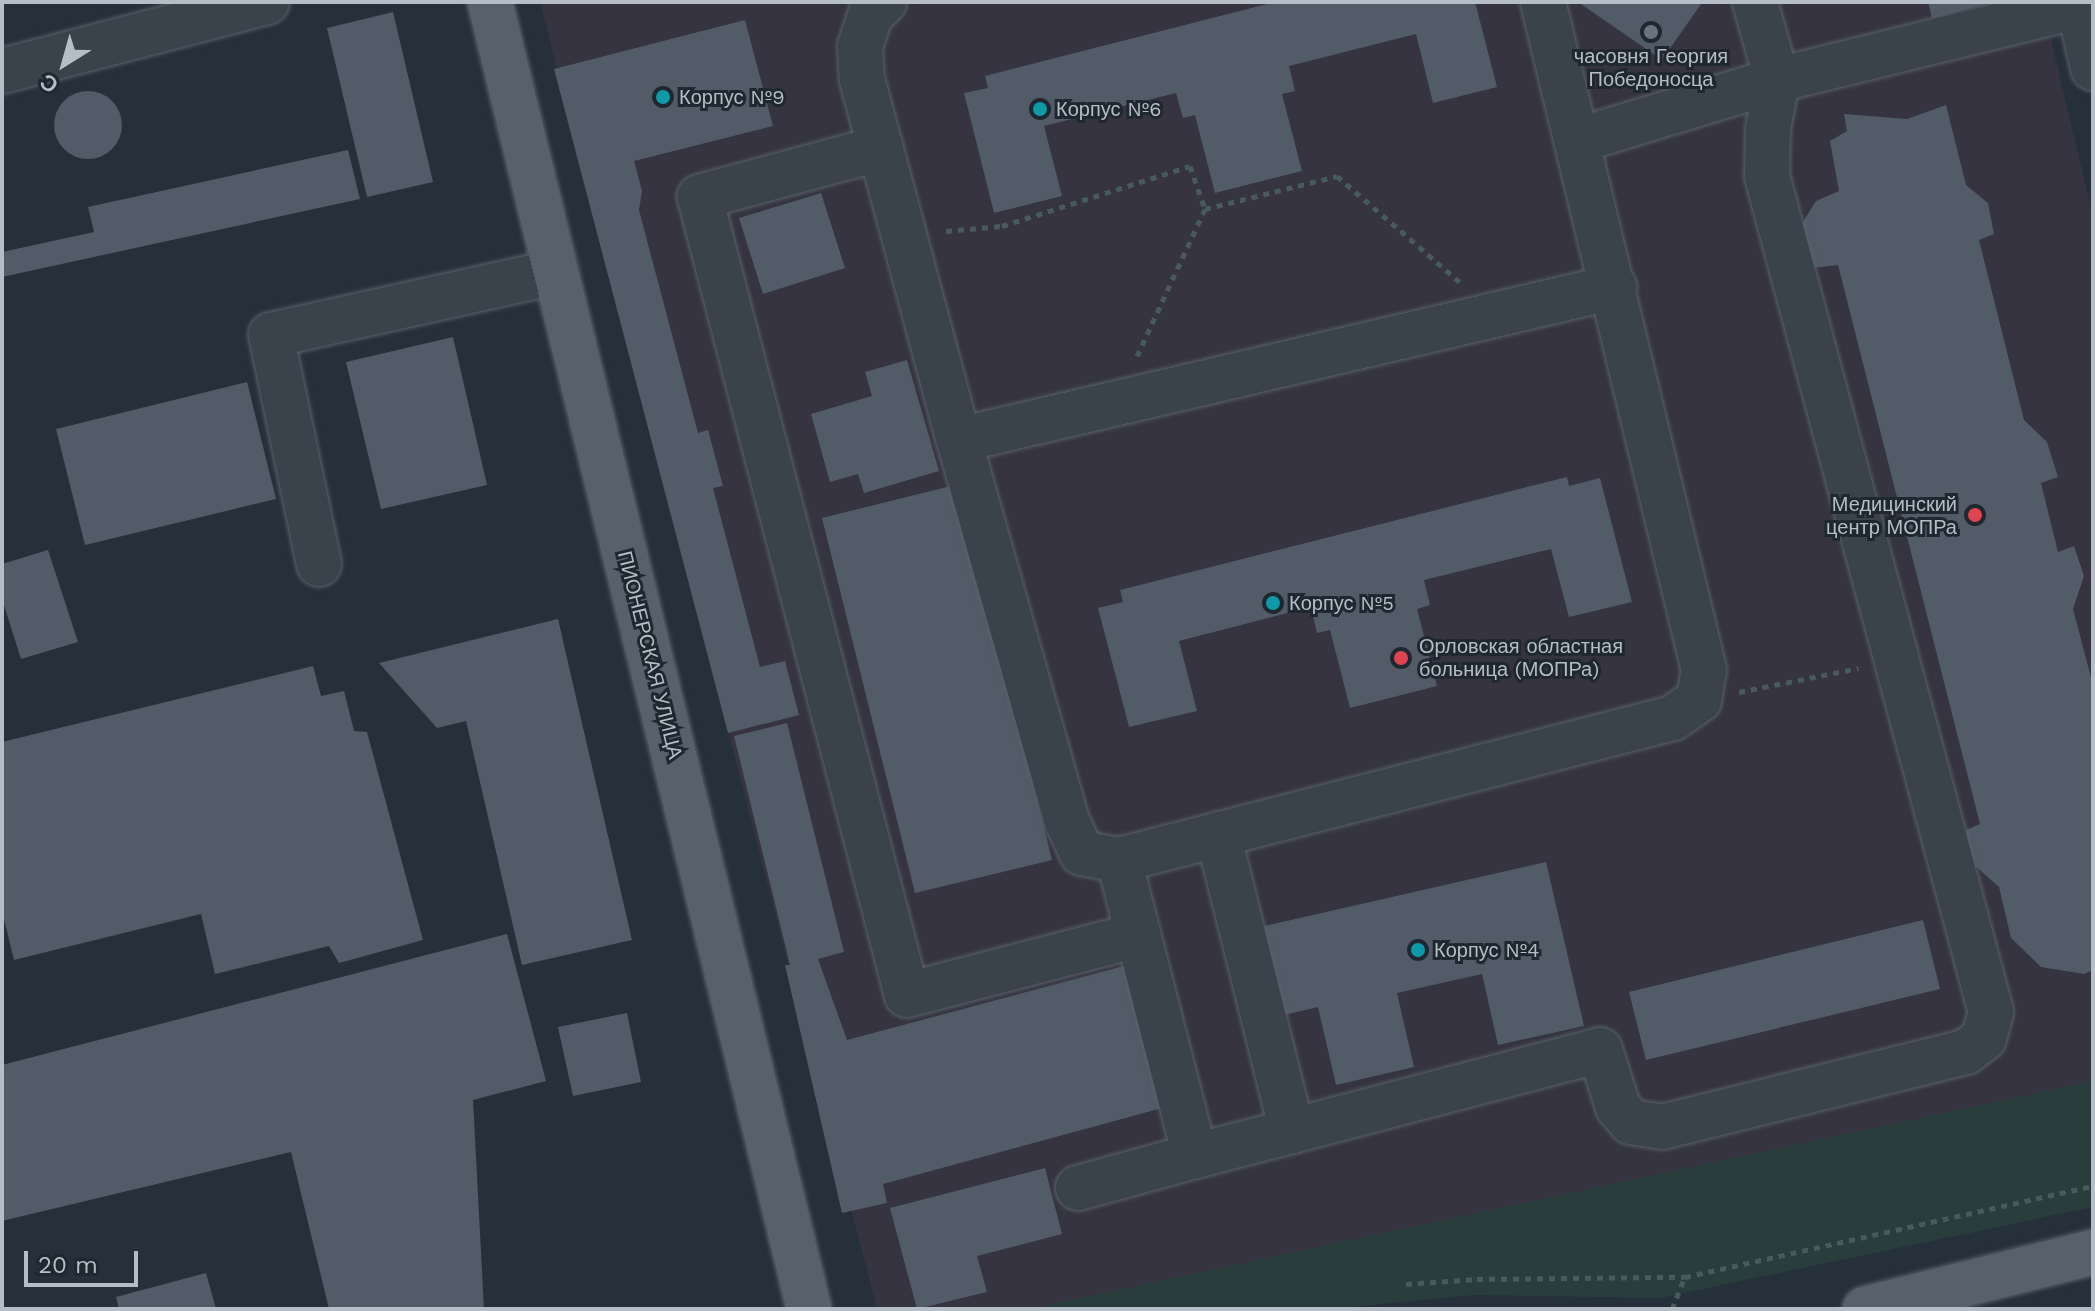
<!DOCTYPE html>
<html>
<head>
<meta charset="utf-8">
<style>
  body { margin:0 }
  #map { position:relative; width:2095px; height:1311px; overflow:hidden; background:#26303b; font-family:"Work Sans",sans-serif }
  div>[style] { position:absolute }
  .medical>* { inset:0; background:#353440 }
  .green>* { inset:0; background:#293d3d }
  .building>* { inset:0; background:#525b68 }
  .round { border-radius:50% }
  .path>* { height:5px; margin-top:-2.5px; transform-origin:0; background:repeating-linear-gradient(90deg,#485a5b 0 6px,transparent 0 12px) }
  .roads { filter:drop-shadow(0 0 2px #586069) drop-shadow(0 0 2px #586069) }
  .minor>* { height:44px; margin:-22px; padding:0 22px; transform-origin:22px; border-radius:22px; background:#3a424b }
  .major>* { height:44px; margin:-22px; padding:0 22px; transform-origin:22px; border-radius:22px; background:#58616b }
  .dots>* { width:22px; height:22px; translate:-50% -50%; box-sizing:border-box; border:4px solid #1f2730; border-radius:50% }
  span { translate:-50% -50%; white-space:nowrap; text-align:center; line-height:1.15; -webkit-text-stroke:6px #1f2730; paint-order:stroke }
  .poi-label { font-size:20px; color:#b5bdc6 }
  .left { translate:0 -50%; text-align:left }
  .right { translate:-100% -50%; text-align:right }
  .street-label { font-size:20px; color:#b5bdc6 }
  .frame { position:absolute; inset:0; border:4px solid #b5bdc6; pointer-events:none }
  .north { position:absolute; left:24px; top:24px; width:80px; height:80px; -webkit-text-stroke:6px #1f2730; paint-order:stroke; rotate:217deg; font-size:22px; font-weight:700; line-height:32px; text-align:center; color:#b5bdc6 }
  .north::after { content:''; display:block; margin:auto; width:28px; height:36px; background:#b5bdc6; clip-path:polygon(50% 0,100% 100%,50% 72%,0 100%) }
  .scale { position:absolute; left:24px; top:1251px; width:114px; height:36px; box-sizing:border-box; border:4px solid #b5bdc6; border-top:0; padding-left:10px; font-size:24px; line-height:28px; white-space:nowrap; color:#b5bdc6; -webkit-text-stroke:6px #1f2730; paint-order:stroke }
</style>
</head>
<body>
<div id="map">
  <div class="medical">
    <div style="clip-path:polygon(540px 2px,2042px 2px,2093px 216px,2093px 1101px,1093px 1309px,877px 1309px)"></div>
  </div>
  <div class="green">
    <div style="clip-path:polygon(2093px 1081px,2093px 1207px,1660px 1298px,1474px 1295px,1331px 1309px,1029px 1309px)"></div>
  </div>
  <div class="building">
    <div style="clip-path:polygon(1275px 2px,1475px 2px,1497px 87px,1433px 103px,1416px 34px,1289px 66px,1295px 91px,1282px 94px,1302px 171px,1215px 193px,1195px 115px,1183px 118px,1176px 93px,1044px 126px,1062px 196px,994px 213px,964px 93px,988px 88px,985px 76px)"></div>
    <div style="clip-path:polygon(1578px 2px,1698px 2px,1701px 4px,1662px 60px)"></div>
    <div style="clip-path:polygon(1928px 2px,1990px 2px,1990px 3px,1932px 18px)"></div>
    <div style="clip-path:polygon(393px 12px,433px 182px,367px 197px,327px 28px)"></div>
    <div style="clip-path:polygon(745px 20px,773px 126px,634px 161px,642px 191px,639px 210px,698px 433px,708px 430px,723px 486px,713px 488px,760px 667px,785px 661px,799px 715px,728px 733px,554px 69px)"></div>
    <div class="round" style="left:54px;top:91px;width:68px;height:68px"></div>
    <div style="clip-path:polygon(1946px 105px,1966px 185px,1988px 203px,1994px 234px,1979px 240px,2024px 420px,2047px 442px,2058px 477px,2041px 483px,2058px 552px,2074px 546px,2084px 576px,2073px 609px,2093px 685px,2093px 970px,2084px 974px,2041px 967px,2011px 938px,1999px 887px,1972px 863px,1966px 830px,1980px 824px,1838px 265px,1812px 268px,1801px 225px,1816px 201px,1839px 191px,1830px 141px,1847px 131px,1844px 114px,1907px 119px)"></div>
    <div style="clip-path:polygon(348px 150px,360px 199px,2px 277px,2px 252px,94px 232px,88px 207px)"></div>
    <div style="clip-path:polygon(821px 193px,845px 268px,763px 294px,739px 218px)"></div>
    <div style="clip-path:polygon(453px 337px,487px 485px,381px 509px,346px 362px)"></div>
    <div style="clip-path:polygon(907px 360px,939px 471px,864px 493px,858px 474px,830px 482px,811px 414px,872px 396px,865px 372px)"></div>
    <div style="clip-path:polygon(247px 382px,276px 499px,85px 545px,56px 429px)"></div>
    <div style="clip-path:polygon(1567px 477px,1569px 486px,1600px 478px,1632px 602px,1569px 617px,1551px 549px,1424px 580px,1430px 605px,1417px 609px,1437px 686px,1350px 708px,1330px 630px,1317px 633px,1311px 607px,1179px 641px,1197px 711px,1129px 727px,1098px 608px,1123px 602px,1120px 590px)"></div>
    <div style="clip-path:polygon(959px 484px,1052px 860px,915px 893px,822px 518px)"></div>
    <div style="clip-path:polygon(48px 550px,78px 642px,21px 659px,2px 599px,2px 564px)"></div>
    <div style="clip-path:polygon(558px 619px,632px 940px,522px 965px,466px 721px,437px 728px,379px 663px)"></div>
    <div style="clip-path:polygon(313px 666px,321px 696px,344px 691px,354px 731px,367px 732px,423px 940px,339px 963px,329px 946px,215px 974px,201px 914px,14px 960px,2px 911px,2px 742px)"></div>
    <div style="clip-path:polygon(787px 723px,844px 952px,818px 959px,847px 1040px,1131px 964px,1166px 1107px,883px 1184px,887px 1203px,842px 1213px,785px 965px,790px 965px,734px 736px)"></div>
    <div style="clip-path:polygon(1546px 862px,1584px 1026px,1498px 1045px,1482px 974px,1397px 993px,1414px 1067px,1336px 1085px,1318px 1007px,1284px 1015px,1264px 926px)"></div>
    <div style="clip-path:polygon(1923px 920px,1940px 989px,1646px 1060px,1629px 992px)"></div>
    <div style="clip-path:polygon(507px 934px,546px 1081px,473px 1100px,484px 1309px,329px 1309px,291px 1152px,2px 1221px,2px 1065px)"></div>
    <div style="clip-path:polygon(627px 1013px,641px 1082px,573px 1096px,558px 1027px)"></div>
    <div style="clip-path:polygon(1045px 1168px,1062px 1234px,977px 1256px,987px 1292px,917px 1309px,890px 1208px)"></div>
    <div style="clip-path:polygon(206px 1273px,216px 1309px,119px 1309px,116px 1297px)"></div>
  </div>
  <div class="path">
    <div style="left:1205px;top:209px;width:136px;rotate:-14deg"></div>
    <div style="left:1337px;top:176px;width:162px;rotate:40.8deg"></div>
    <div style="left:946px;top:231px;width:56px;rotate:-5.1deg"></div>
    <div style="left:1002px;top:226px;width:197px;rotate:-17.7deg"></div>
    <div style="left:1190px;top:166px;width:46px;rotate:70.8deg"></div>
    <div style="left:1205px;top:209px;width:162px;rotate:114.8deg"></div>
    <div style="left:1739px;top:692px;width:122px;rotate:-11.3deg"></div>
    <div style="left:1406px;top:1284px;width:71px;rotate:-4deg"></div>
    <div style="left:1477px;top:1279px;width:208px;rotate:-0.6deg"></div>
    <div style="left:1685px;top:1277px;width:418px;rotate:-12.6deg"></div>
    <div style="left:1672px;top:1309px;width:35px;rotate:-68deg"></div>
  </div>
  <div class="roads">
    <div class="minor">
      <div style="left:884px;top:2px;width:20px;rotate:135deg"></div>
      <div style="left:870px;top:16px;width:32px;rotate:108deg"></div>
      <div style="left:860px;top:46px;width:33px;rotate:87deg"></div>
      <div style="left:862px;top:79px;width:374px;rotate:75deg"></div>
      <div style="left:959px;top:440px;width:396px;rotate:74.2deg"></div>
      <div style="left:1067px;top:821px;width:35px;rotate:65deg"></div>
      <div style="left:1082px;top:853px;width:38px;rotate:11deg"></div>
      <div style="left:1119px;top:860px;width:572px;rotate:-14.38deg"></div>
      <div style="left:1673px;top:718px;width:32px;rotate:-35deg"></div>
      <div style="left:1699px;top:700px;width:30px;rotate:-81deg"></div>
      <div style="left:1704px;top:670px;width:687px;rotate:-103.55deg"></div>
      <div style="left:2078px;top:2px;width:68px;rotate:77.2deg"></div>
      <div style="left:2px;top:71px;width:274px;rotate:-14.6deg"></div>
      <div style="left:1579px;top:140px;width:207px;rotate:-16.9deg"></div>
      <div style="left:1777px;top:80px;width:311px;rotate:-13.8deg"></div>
      <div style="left:881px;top:148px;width:188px;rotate:164.9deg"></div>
      <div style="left:700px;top:197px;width:824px;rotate:75.46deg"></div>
      <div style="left:907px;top:995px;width:239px;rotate:-14.6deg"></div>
      <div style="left:959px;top:440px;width:673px;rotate:-13.15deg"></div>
      <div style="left:319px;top:564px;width:234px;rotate:-101.8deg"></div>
      <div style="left:271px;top:335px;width:292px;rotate:-12.5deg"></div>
      <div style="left:1292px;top:1131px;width:318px;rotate:-14.7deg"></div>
      <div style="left:1600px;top:1050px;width:60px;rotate:72.5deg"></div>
      <div style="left:1618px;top:1107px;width:20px;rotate:49deg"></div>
      <div style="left:1631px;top:1122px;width:31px;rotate:9deg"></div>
      <div style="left:1662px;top:1127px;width:313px;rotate:-13.9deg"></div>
      <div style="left:1966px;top:1052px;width:23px;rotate:-38deg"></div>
      <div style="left:1984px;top:1038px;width:27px;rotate:-75deg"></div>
      <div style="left:1991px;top:1012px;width:865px;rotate:-105deg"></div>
      <div style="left:1767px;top:176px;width:47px;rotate:-88.8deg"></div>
      <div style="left:1768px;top:129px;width:50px;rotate:-79.6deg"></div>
      <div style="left:1777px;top:80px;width:81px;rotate:-105.8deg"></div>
      <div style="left:1195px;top:1156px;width:100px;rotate:-14.5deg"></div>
      <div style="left:1292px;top:1131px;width:306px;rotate:-104deg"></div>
      <div style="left:1078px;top:1188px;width:121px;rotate:-15.3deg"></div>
      <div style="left:1195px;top:1156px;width:306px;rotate:-104.4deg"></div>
    </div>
    <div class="major">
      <div style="left:490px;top:2px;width:1345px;rotate:76.28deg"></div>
      <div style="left:1865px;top:1309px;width:235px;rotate:-14deg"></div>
    </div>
  </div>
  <div class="dots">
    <div style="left:1651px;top:32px;background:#6b7280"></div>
    <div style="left:663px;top:97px;background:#0f9aa8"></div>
    <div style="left:1040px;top:109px;background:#0f9aa8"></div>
    <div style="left:1975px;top:515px;background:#e0444e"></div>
    <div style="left:1273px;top:603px;background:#0f9aa8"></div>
    <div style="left:1401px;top:658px;background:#e0444e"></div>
    <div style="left:1418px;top:950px;background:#0f9aa8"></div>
  </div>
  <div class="poi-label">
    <span style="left:1651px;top:68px">часовня Георгия<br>Победоносца</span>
    <span class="left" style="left:679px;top:97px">Корпус №9</span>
    <span class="left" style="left:1056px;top:109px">Корпус №6</span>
    <span class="right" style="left:1957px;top:516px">Медицинский<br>центр МОПРа</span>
    <span class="left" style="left:1289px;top:603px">Корпус №5</span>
    <span class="left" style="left:1419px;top:658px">Орловская областная<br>больница (МОПРа)</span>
    <span class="left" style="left:1434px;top:950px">Корпус №4</span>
  </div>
  <div class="street-label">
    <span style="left:650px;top:655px;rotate:76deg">ПИОНЕРСКАЯ УЛИЦА</span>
  </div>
  <div class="frame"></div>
  <div class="north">С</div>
  <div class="scale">20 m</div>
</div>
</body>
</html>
